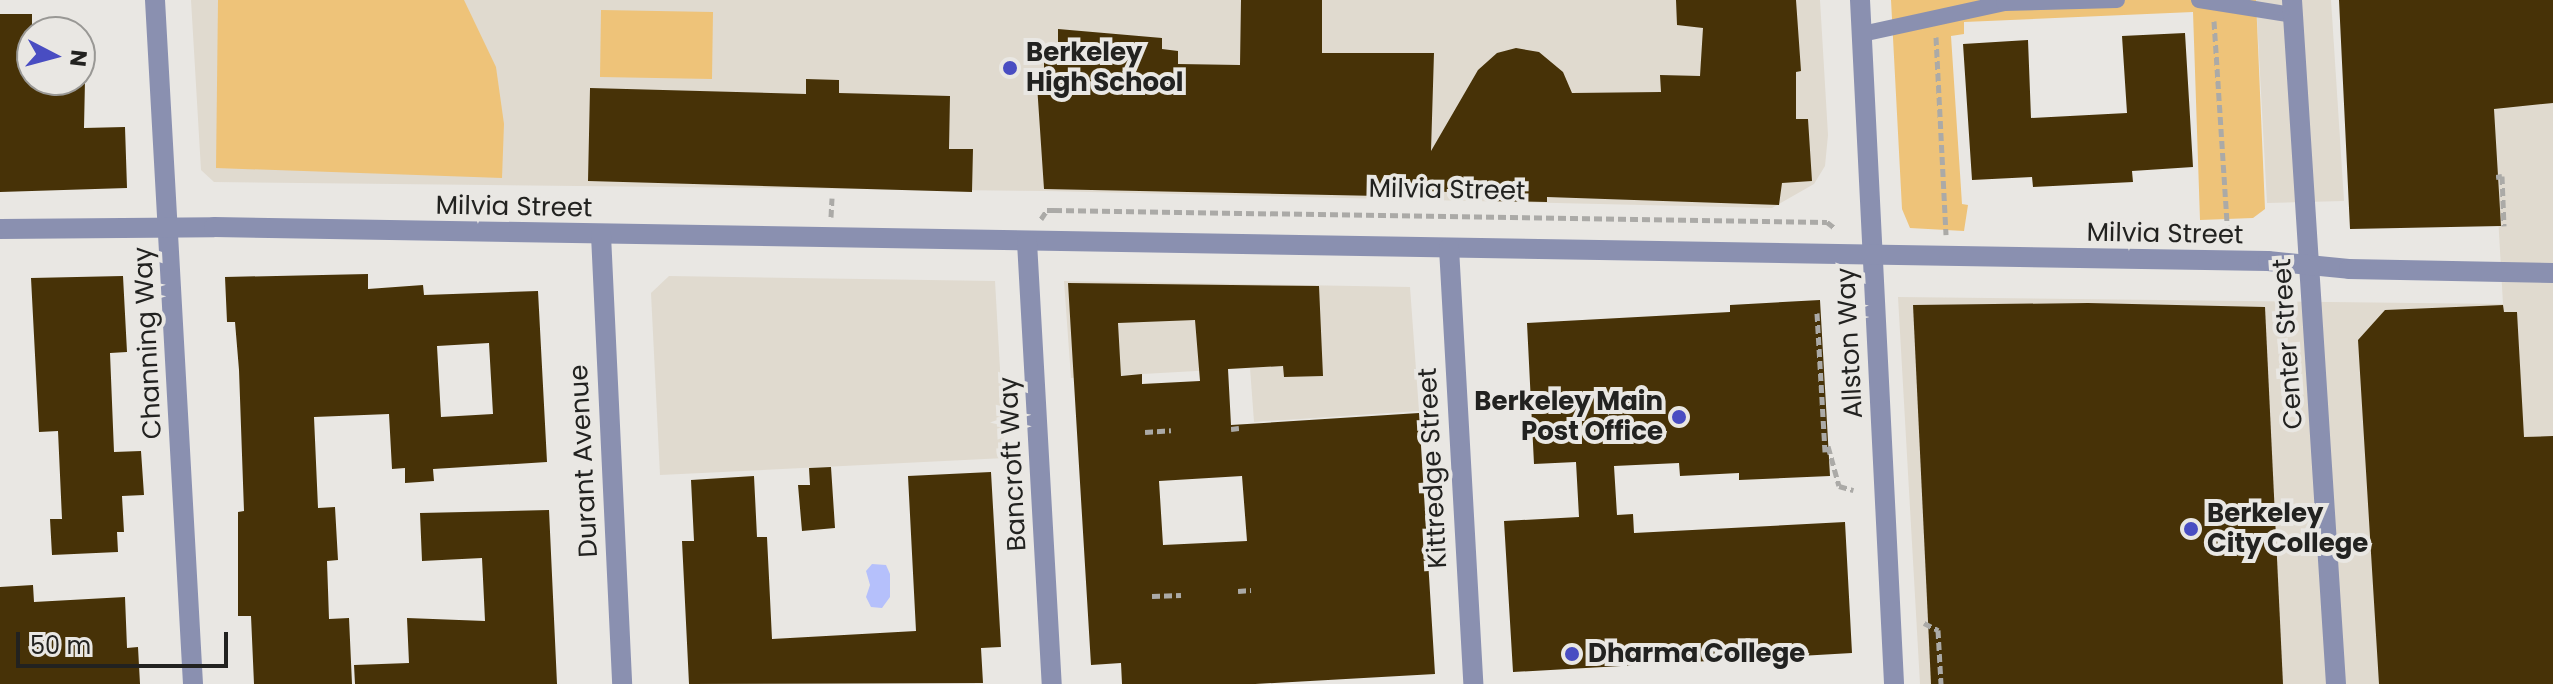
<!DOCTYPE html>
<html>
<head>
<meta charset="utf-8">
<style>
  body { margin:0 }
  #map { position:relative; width:2553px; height:684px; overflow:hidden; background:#e9e7e3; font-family:Poppins,sans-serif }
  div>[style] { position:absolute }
  .built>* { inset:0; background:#e0dacf }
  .green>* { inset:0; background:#eec379 }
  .water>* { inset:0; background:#b5c0fb }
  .building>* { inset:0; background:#473207 }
  .path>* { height:5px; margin-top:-2.5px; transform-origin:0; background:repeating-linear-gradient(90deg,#abaaa7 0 8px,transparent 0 12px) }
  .lane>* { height:16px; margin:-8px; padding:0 8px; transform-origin:8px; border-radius:8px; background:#8a90b0 }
  .street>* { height:20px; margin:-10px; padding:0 10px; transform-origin:10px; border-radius:10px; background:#8a90b0 }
  .dots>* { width:22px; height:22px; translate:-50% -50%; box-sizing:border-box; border:4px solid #e9e7e3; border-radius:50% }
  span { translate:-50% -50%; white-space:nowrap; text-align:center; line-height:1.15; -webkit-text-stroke:8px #e9e7e3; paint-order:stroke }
  .poi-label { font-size:26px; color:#222220; font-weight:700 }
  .left { translate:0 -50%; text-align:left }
  .right { translate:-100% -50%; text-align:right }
  .street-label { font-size:26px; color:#222220 }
  .north { position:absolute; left:16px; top:16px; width:80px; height:80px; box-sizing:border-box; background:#e9e7e3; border:2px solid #999895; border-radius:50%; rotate:96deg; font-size:22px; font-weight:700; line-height:32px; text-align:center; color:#222220 }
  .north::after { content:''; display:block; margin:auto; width:28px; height:36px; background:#494dc2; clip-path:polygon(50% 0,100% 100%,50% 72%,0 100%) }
  .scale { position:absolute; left:16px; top:632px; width:212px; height:36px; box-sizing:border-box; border:4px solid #222220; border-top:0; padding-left:10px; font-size:24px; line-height:28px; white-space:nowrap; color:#222220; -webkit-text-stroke:6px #e9e7e3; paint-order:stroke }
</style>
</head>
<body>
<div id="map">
  <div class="built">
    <div style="clip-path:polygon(191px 0,1820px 0,1828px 135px,1825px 166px,1814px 184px,1772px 208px,1046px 191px,214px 182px,201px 170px)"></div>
    <div style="clip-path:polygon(2256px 0,2331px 0,2344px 201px,2267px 203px)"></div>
    <div style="clip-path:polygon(2553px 0,2553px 684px,1920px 684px,1898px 297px,2503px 304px,2492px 109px)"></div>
    <div style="clip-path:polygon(669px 276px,995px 281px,1005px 458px,660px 475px,651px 293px)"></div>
    <div style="clip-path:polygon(1064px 281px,1410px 287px,1419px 411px,1254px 422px,1250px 368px,1071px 378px)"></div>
  </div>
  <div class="green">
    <div style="clip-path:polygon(218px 0,464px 0,496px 67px,504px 124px,502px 178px,216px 168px)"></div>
    <div style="clip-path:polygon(1891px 0,2256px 0,2265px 209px,2253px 218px,2200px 220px,2193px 12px,1964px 22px,1964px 34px,1951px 36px,1962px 204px,1968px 205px,1964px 231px,1910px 228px,1902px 209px)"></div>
    <div style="clip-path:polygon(601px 10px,713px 12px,712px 79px,600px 77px)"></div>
  </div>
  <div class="water">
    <div style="clip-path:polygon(872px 564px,886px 565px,890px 574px,890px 597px,882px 608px,871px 607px,866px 597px,870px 585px,866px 571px)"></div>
  </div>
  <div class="building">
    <div style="clip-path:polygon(1241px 0,1322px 0,1322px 53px,1434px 53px,1431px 151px,1478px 70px,1497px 53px,1516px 48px,1539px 52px,1563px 72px,1572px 93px,1661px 92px,1660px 75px,1700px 76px,1703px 28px,1677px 25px,1676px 0,1796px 0,1801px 71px,1796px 72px,1796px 119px,1808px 119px,1812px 181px,1782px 183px,1779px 205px,1547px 197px,1547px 202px,1486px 201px,1486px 194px,1429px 191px,1429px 197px,1044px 189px,1036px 70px,1044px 71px,1044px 47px,1058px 46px,1058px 29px,1162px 38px,1162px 49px,1178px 51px,1178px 64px,1240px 65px)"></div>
    <div style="clip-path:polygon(2339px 0,2553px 0,2553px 103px,2494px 109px,2501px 226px,2350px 229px)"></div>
    <div style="clip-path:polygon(0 14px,32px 14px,32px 80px,85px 80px,84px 128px,125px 127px,127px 188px,0 192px)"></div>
    <div style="clip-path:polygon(2185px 33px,2193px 167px,2132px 171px,2133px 182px,2033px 187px,2032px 177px,1972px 180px,1963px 44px,2028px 40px,2031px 118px,2127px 113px,2122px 36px)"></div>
    <div style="clip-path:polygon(806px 79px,839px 80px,839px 93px,950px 96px,949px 149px,973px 149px,972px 192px,588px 181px,590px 88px,806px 94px)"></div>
    <div style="clip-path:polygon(evenodd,368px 274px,368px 289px,423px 285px,424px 295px,538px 291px,547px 462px,433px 469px,434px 481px,405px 483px,405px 468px,392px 469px,389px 414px,314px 417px,318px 508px,335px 507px,338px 560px,327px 561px,329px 619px,349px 618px,352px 684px,254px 684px,251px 616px,238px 616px,238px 512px,244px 511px,239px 370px,235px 322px,227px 322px,225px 277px,368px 274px,489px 343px,493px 414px,441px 417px,437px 346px,489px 343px)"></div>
    <div style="clip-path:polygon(123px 276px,127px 352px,110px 353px,114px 452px,141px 451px,144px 495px,122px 496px,124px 532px,117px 532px,118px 552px,52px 555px,50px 519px,62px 519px,58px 431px,39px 432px,31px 278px)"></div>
    <div style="clip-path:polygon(evenodd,1068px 283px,1319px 286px,1323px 376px,1284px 377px,1283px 366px,1228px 369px,1231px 425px,1419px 413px,1435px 674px,1255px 684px,1122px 684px,1121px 663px,1091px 665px,1068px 283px,1195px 320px,1200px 381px,1142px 384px,1142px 374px,1121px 376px,1118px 323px,1195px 320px,1068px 283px,1242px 476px,1247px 541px,1163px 545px,1159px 481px,1242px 476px)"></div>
    <div style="clip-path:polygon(1820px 300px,1830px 476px,1739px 480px,1739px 473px,1680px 476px,1679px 463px,1614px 466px,1617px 515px,1633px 514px,1634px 533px,1845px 522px,1852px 653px,1513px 672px,1504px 521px,1579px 517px,1576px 462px,1534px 464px,1527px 323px,1730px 312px,1730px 305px)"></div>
    <div style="clip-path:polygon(2088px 303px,2265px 307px,2283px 684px,1931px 684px,1913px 305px)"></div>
    <div style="clip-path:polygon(2503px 305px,2504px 312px,2517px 312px,2524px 437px,2553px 436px,2553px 684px,2379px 684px,2358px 340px,2385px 310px)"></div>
    <div style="clip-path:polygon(831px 467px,835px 528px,802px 531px,798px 485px,810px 485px,809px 468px)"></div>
    <div style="clip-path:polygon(991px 472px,1001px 647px,981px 648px,983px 683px,689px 684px,682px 541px,694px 541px,691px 480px,754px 476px,757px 537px,767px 537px,772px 639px,916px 631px,908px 476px)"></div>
    <div style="clip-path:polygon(549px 510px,557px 684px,355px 684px,354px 665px,409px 663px,407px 618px,485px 621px,482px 558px,422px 561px,420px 513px)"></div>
    <div style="clip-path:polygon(33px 585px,34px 602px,125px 597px,127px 648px,138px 647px,140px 684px,0 684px,0 587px)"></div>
  </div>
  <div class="path">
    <div style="left:2214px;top:21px;width:218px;rotate:86.3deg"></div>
    <div style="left:1936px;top:37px;width:198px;rotate:87.1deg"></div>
    <div style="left:2496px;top:177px;width:6px;rotate:-9deg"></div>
    <div style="left:2502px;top:176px;width:50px;rotate:87.7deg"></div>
    <div style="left:831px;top:217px;width:19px;rotate:-87deg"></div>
    <div style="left:1041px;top:219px;width:11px;rotate:-56deg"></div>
    <div style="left:1047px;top:210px;width:7px"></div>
    <div style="left:1054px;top:210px;width:773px;rotate:0.89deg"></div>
    <div style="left:1827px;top:222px;width:11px;rotate:38deg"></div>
    <div style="left:1817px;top:313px;width:139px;rotate:86.7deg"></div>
    <div style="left:1231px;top:429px;width:8px;rotate:-7deg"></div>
    <div style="left:1145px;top:432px;width:26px;rotate:-4deg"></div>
    <div style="left:1828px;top:446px;width:41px;rotate:74.6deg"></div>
    <div style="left:1839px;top:486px;width:15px;rotate:16deg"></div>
    <div style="left:1238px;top:591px;width:13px;rotate:-4deg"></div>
    <div style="left:1152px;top:596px;width:29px;rotate:-2deg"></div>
    <div style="left:1924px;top:623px;width:16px;rotate:27deg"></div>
    <div style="left:1938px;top:630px;width:54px;rotate:86.8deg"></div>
  </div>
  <div class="lane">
    <div style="left:2199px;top:0;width:95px;rotate:9.1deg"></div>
    <div style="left:1862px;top:34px;width:145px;rotate:-12.3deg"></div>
    <div style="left:2004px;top:3px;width:113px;rotate:-1.5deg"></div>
  </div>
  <div class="street">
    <div style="left:155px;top:0;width:685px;rotate:86.82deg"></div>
    <div style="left:1860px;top:0;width:685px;rotate:87.15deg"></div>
    <div style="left:2292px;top:0;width:685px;rotate:86.32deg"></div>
    <div style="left:0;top:229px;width:214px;rotate:-0.5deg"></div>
    <div style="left:214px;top:227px;width:2054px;rotate:0.95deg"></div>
    <div style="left:2268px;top:261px;width:81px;rotate:5.6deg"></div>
    <div style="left:2349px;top:269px;width:204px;rotate:1.1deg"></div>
    <div style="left:601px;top:235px;width:449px;rotate:87.3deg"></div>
    <div style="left:1027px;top:242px;width:443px;rotate:86.8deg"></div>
    <div style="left:1449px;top:248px;width:437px;rotate:86.8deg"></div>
  </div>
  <div class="dots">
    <div style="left:1010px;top:68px;background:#494dc2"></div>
    <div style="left:1679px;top:417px;background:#494dc2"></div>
    <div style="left:2191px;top:529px;background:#494dc2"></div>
    <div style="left:1572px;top:654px;background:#494dc2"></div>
  </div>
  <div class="poi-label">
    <span class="left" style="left:1026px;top:68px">Berkeley<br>High School</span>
    <span class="right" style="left:1663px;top:417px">Berkeley Main<br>Post Office</span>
    <span class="left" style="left:2207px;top:529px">Berkeley<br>City College</span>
    <span class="left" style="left:1588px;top:654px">Dharma College</span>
  </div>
  <div class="street-label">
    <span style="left:1447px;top:190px;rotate:1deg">Milvia Street</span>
    <span style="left:514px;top:207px;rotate:1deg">Milvia Street</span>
    <span style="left:2165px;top:234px;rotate:1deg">Milvia Street</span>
    <span style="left:148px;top:343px;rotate:-93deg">Channing Way</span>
    <span style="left:1850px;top:343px;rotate:-93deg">Allston Way</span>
    <span style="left:2288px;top:344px;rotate:-94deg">Center Street</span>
    <span style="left:584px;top:461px;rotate:-93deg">Durant Avenue</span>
    <span style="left:1013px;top:464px;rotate:-93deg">Bancroft Way</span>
    <span style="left:1433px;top:468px;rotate:-93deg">Kittredge Street</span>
  </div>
  <div class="north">N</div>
  <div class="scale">50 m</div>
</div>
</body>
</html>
